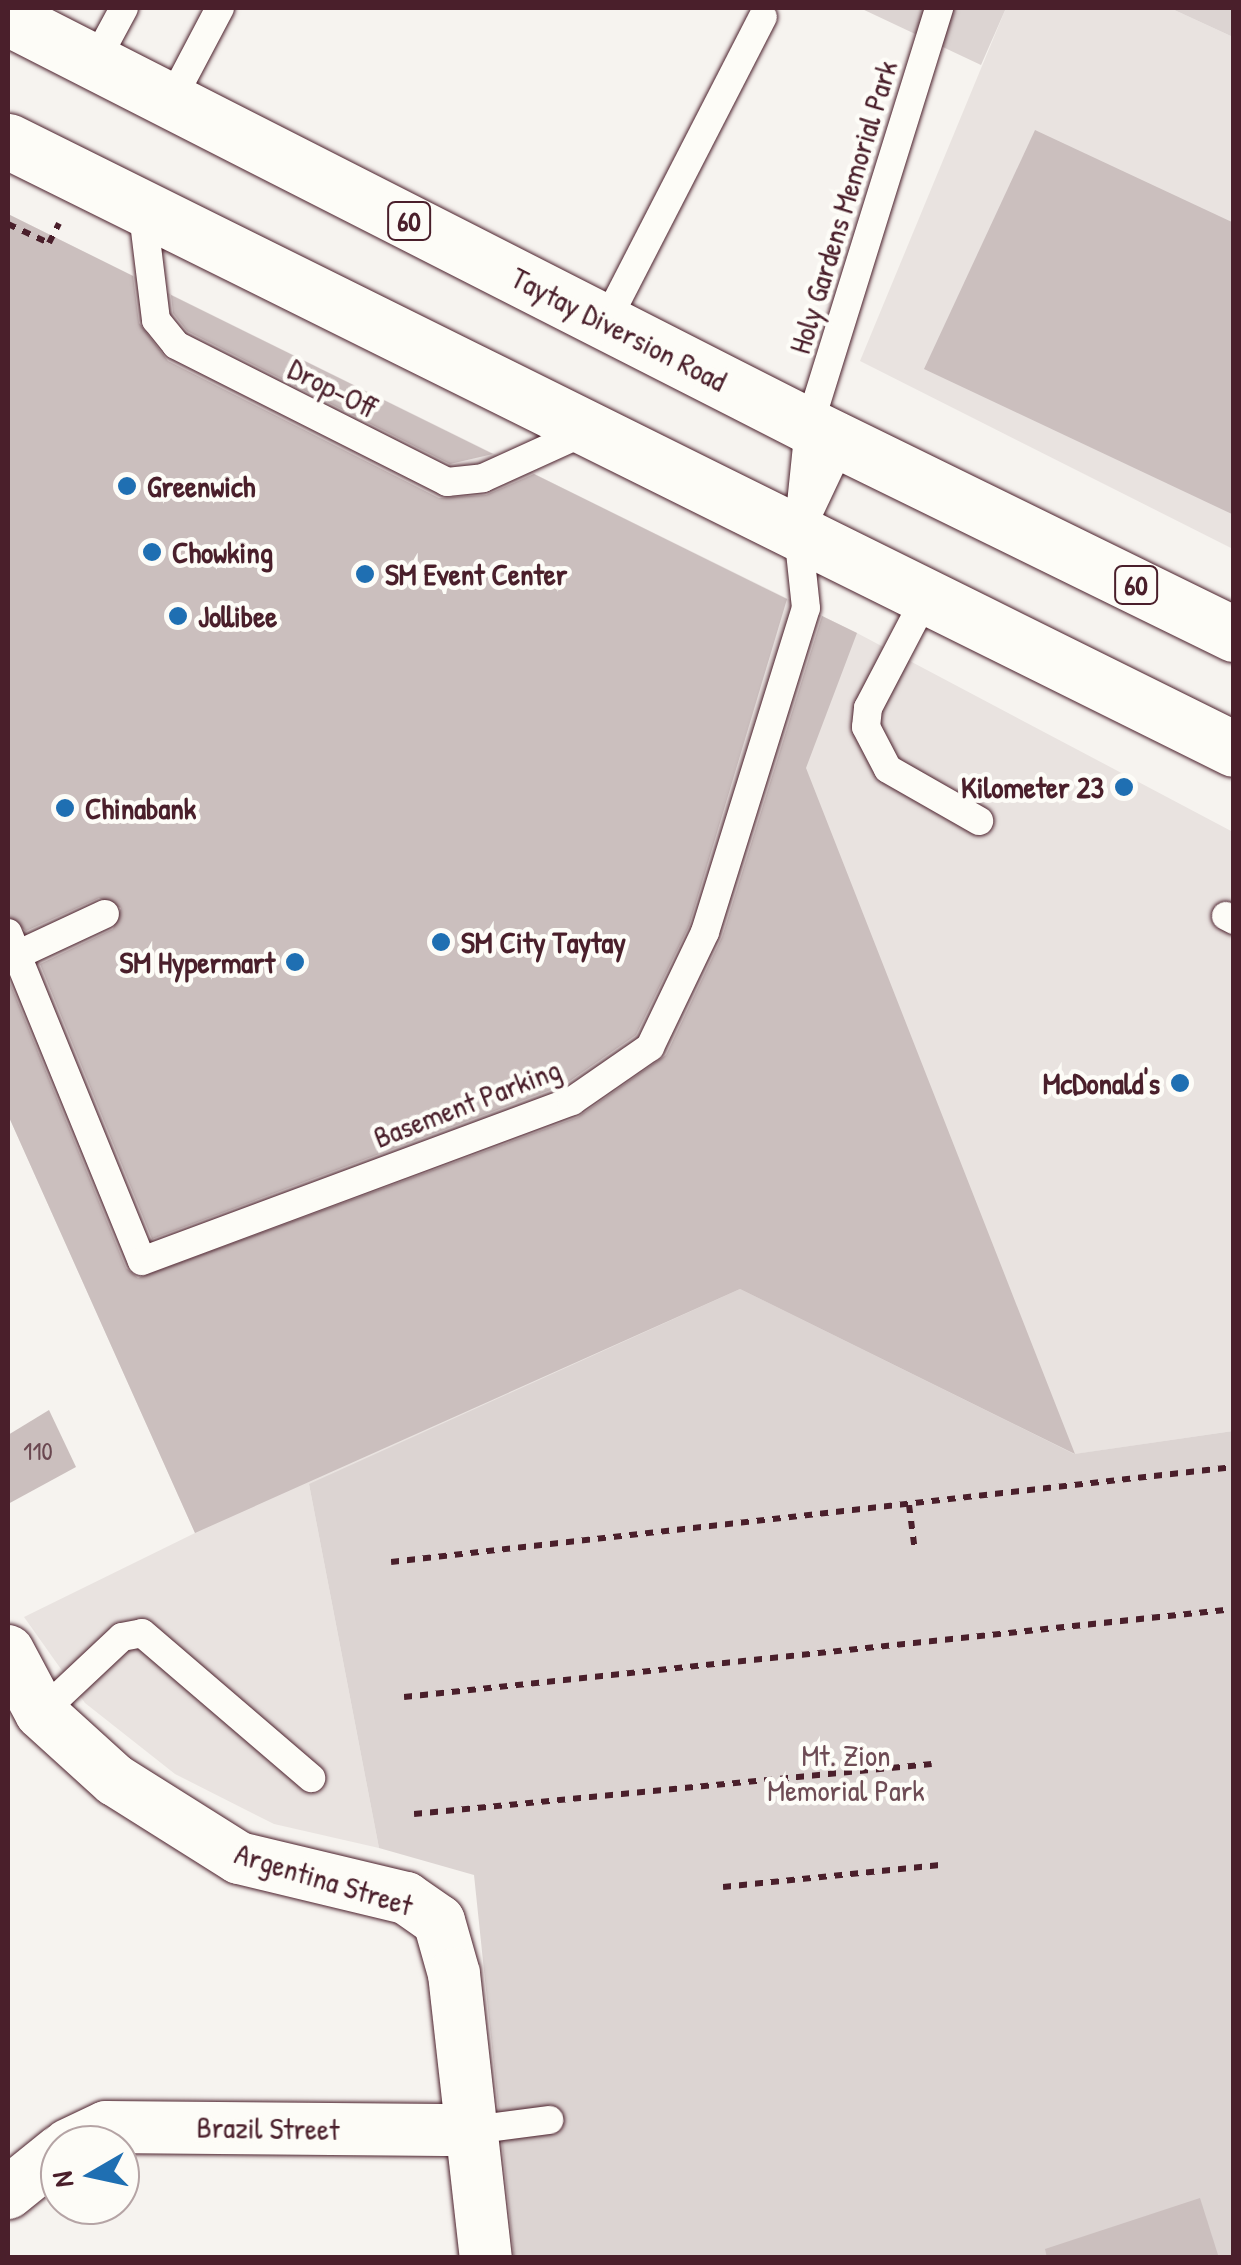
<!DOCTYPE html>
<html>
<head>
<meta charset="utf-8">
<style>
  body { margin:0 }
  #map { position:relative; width:1241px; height:2265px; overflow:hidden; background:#f6f3ef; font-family:"Patrick Hand",sans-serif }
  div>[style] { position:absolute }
  .built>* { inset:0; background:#e9e3e0 }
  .green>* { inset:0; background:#dcd4d2 }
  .building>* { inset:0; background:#cbbfbe }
  .path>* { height:6px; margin-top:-3px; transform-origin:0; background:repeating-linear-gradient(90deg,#4a1f2b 0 8px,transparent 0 16px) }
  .roads { filter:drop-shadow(0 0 2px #4a1f2b) drop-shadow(0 0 2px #4a1f2b) }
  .service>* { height:28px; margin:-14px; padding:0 14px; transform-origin:14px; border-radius:14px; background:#fdfcf7 }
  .minor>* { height:52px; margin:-26px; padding:0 26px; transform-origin:26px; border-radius:26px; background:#fdfcf7 }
  .primary>* { height:55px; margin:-27.5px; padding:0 27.5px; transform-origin:27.5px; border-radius:27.5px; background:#fdfcf7 }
  .dots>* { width:28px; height:28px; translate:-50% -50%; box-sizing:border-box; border:5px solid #fdfcf7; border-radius:50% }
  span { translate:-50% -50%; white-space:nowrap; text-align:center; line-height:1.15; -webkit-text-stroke:9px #fdfcf7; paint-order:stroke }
  .number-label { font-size:25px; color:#6a4750 }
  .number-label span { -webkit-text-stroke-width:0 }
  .shield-label span { padding:2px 8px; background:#fdfcf7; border:2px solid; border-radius:8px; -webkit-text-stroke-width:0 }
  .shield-label { font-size:28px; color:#4a1f2b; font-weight:700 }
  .street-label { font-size:30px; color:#4a1f2b }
  .poi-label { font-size:30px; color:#4a1f2b; font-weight:700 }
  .left { translate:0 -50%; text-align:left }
  .right { translate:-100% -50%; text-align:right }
  .park-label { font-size:30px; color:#6e4c55 }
  .frame { position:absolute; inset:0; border:10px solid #4a1f2b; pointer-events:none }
  .north { position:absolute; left:40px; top:2125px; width:100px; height:100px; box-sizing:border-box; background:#fdfcf7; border:2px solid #b5a4a5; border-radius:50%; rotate:261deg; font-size:28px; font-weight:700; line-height:40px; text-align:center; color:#4a1f2b }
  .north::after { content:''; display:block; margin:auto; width:35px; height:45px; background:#1f6fb2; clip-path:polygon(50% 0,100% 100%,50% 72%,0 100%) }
</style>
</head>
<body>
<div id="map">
  <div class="built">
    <div style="clip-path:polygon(1006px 8px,1170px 8px,1233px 37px,1233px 549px,860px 361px)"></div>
    <div style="clip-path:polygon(8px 214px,857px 633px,1233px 832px,1233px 1431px,1075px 1454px,309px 1484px,379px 1848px,274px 1824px,175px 1774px,85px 1703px,24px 1617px,195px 1533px,8px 1115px)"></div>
  </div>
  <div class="green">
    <div style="clip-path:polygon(860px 8px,1006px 8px,981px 65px)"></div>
    <div style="clip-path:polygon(1170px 8px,1233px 8px,1233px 37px)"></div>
    <div style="clip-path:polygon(740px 1289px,1074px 1454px,1233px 1431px,1233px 2257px,514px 2257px,474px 1875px,379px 1848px,309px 1484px)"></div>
  </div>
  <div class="building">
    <div style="clip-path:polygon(1035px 130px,1234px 223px,1234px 515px,924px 369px)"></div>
    <div style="clip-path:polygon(8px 214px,133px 276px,139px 323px,168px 361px,439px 498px,486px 495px,534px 474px,787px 599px,689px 926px,636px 1035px,564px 1085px,152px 1239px,40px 964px,113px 929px,121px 908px,99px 898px,26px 931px,8px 916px)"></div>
    <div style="clip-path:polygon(171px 295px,493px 454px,450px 464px,187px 331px,173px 313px)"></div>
    <div style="clip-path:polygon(822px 616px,857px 633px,806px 768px,1075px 1454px,740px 1289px,195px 1533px,8px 1115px,8px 978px,126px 1268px,138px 1278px,578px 1117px,666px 1055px,722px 937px)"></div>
    <div style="clip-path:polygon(49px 1410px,76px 1467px,8px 1504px,8px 1435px)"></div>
    <div style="clip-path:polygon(1200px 2198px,1219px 2258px,1047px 2258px,1045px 2249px)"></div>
  </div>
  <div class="path">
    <div style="left:8px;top:224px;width:45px;rotate:24.9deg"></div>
    <div style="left:49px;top:243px;width:22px;rotate:-63deg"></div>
    <div style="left:909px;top:1505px;width:46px;rotate:82.6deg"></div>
    <div style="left:391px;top:1562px;width:848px;rotate:-6.43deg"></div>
    <div style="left:404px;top:1697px;width:835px;rotate:-6.05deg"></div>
    <div style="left:414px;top:1814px;width:520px;rotate:-5.51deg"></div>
    <div style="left:723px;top:1887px;width:218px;rotate:-5.8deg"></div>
  </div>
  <div class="roads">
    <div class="service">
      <div style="left:96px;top:60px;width:59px;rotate:-61.7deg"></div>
      <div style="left:172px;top:99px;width:103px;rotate:-62.2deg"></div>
      <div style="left:143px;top:214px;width:107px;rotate:83deg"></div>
      <div style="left:156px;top:320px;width:32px;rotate:51deg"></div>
      <div style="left:176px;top:345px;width:304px;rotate:26.8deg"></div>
      <div style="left:447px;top:482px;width:36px;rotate:-6deg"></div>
      <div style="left:483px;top:478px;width:119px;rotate:-24.4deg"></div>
      <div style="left:606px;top:322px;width:343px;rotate:-62.8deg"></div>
      <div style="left:808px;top:514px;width:80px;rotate:-64.7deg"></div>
      <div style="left:926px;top:597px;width:125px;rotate:117.6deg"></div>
      <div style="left:868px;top:708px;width:19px;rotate:96deg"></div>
      <div style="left:866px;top:727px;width:47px;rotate:62.4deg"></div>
      <div style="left:888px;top:769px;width:105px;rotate:29.7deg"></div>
      <div style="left:1226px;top:916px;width:9px;rotate:27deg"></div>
      <div style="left:8px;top:933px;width:354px;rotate:67.8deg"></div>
      <div style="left:142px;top:1261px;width:459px;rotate:-20.4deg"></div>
      <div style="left:572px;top:1101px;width:95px;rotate:-34.7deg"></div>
      <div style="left:650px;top:1047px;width:127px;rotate:-64.4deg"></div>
      <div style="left:705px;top:932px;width:339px;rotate:-72.7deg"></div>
      <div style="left:806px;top:608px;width:75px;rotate:-96.1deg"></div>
      <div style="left:798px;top:533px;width:108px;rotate:-84.1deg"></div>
      <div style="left:809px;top:426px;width:438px;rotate:-72.7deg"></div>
      <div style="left:17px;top:955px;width:97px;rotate:-25deg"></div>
      <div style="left:41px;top:1713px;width:111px;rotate:-43.2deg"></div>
      <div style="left:122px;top:1637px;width:20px;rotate:-11deg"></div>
      <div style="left:142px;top:1633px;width:223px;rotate:40.6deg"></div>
      <div style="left:472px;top:2130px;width:78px;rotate:-7.4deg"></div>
    </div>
    <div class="minor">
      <div style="left:8px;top:1651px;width:70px;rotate:62deg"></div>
      <div style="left:41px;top:1713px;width:100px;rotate:42.2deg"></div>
      <div style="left:115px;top:1780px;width:146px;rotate:32.2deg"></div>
      <div style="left:239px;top:1858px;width:172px;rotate:13.5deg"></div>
      <div style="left:406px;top:1898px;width:40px;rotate:34.9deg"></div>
      <div style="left:439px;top:1921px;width:55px;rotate:74.2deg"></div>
      <div style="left:454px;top:1974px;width:286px;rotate:83.6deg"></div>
      <div style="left:68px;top:2145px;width:42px;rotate:-25.3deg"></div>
      <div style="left:106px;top:2127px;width:366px;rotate:0.5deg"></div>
      <div style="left:8px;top:2193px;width:67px;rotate:-38.9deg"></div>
    </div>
    <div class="primary">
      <div style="left:8px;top:18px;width:899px;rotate:26.99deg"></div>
      <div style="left:809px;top:426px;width:473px;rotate:26.1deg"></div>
      <div style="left:8px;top:141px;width:1368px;rotate:26.38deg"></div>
    </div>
  </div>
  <div class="dots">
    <div style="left:127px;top:486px;background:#1f6fb2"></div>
    <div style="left:152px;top:552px;background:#1f6fb2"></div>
    <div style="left:365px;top:574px;background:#1f6fb2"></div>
    <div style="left:178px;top:616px;background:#1f6fb2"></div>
    <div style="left:1124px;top:787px;background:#1f6fb2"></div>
    <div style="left:65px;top:808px;background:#1f6fb2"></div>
    <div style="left:441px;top:942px;background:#1f6fb2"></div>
    <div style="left:295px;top:962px;background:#1f6fb2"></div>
    <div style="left:1180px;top:1083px;background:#1f6fb2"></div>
  </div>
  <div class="number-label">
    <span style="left:38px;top:1451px">110</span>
  </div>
  <div class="shield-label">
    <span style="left:409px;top:221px">60</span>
    <span style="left:1136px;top:585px">60</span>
  </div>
  <div class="street-label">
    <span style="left:843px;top:207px;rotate:-73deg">Holy Gardens Memorial Park</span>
    <span style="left:619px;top:329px;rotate:27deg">Taytay Diversion Road</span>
    <span style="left:333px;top:388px;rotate:27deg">Drop-Off</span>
    <span style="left:467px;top:1103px;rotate:-21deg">Basement Parking</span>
    <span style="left:324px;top:1879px;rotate:17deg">Argentina Street</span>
    <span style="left:268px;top:2128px;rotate:1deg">Brazil Street</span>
  </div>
  <div class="poi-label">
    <span class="left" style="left:147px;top:486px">Greenwich</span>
    <span class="left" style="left:172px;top:552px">Chowking</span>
    <span class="left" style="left:385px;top:574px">SM Event Center</span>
    <span class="left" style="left:198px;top:616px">Jollibee</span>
    <span class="right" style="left:1104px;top:787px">Kilometer 23</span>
    <span class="left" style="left:85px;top:808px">Chinabank</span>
    <span class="left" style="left:461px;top:942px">SM City Taytay</span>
    <span class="right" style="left:275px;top:962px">SM Hypermart</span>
    <span class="right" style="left:1160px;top:1083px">McDonald's</span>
  </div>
  <div class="park-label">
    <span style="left:846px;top:1772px">Mt. Zion<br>Memorial Park</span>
  </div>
  <div class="frame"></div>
  <div class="north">N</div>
</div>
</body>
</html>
